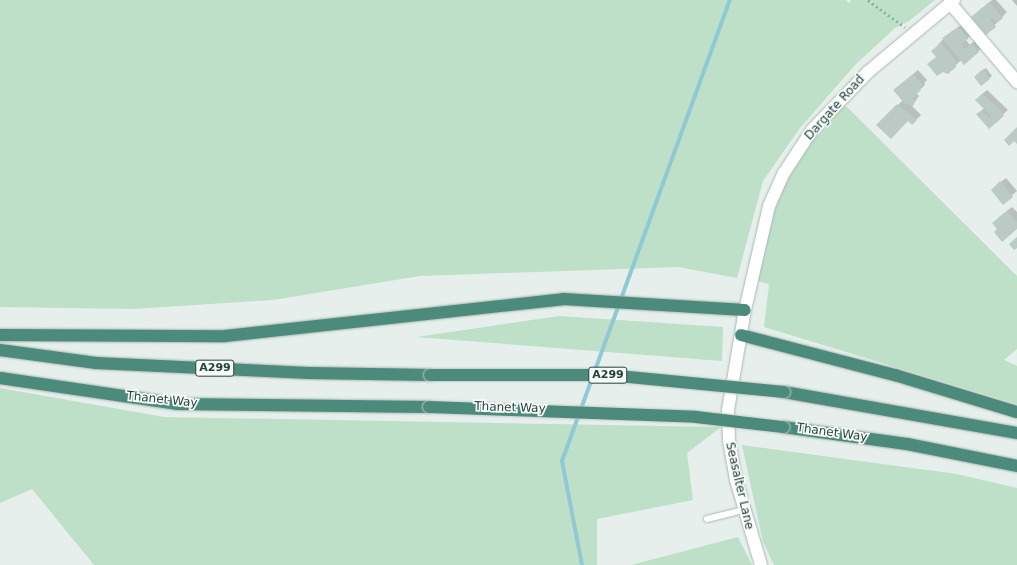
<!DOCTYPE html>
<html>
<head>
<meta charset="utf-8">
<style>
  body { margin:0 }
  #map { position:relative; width:1017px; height:565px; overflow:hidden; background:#e6efeb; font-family:"DejaVu Sans",sans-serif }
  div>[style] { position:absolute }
  .green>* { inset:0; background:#bfe0c8 }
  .shadow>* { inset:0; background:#0003 }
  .stream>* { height:4px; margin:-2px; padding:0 2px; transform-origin:2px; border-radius:2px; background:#8ec9d4 }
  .building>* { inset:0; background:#bbcac4 }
  .path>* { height:2.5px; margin-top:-1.25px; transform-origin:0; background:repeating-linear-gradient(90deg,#86b3a5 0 2px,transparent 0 5px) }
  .roads { filter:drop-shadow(0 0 1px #a8b8b2) drop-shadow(0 0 1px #a8b8b2) }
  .service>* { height:6px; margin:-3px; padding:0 3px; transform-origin:3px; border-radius:3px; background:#fff }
  .minor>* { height:12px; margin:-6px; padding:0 6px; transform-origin:6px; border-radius:6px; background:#fff }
  .trunk>* { height:12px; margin:-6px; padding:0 6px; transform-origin:6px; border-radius:6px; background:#4c8a7c }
  .bridges { filter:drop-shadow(0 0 1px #c2cac8) drop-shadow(0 0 1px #c2cac8) }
  .trunk-bridge>* { height:12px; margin:-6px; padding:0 6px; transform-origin:6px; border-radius:6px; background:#4c8a7c }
  span { translate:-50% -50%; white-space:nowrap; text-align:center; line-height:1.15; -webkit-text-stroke:3.5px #f7fbf9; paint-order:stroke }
  .shield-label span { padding:1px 3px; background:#f7fbf9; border:1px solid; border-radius:3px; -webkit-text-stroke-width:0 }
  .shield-label { font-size:11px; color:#24423a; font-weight:700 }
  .street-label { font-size:12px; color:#24423a }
</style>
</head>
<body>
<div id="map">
  <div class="green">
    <div style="clip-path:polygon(0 0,846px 0,849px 3px,851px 0,935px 0,909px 21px,895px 28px,856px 64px,800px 128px,763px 181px,737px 278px,678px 267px,420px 276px,273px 300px,134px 309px,0 307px)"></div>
    <div style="clip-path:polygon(842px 105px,847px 107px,1017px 276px,1017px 349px,1004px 360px,1017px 366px,1017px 404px,764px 327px,769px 284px,757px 281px,771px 220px,785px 182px,804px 151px)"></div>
    <div style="clip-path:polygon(559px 316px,723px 327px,722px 361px,416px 337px)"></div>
    <div style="clip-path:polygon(0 388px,164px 417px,721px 427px,687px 453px,693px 500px,597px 519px,597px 565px,94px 565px,32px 489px,0 503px)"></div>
    <div style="clip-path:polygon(742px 445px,957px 474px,1017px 488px,1017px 565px,774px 565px,763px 542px)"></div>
    <div style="clip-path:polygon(738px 537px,752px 565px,631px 565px)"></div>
  </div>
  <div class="shadow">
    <div style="clip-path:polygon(992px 0,996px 0,1007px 12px,986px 34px,977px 13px)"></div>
    <div style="clip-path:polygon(1012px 0,1017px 0,1017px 6px)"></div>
    <div style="clip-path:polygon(964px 23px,972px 34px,966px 40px,970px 45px,977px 39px,983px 47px,964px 64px,961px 60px,955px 66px,937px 56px,937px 46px,948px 34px)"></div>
    <div style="clip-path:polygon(986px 68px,992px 76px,981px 85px,977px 75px)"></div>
    <div style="clip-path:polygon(918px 70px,927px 80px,924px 83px,925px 85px,916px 93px,919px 96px,912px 106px,921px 115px,912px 124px,908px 120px,878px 125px,903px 100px,894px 90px)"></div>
    <div style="clip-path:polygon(987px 90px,1008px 110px,989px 127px,978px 114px,984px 108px,981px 95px)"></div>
    <div style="clip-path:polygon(1006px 178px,1017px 191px,1003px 203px,997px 185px)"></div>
    <div style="clip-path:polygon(1012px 207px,1017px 212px,1017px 228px,998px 229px,998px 218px)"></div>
  </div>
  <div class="stream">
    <div style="left:582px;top:565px;width:106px;rotate:-100.9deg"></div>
    <div style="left:562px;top:461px;width:491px;rotate:-70deg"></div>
  </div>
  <div class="building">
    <div style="clip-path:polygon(989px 2px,1003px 18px,997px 23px,992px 17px,990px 19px,996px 27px,986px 35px,971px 17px)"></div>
    <div style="clip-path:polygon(959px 27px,968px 39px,961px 45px,965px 49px,972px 43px,979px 52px,964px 65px,942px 38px)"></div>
    <div style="clip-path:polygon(941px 43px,956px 61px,956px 67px,948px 74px,943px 72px,937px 76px,927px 64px,936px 57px,931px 51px)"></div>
    <div style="clip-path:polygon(983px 69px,990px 79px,981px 86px,974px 77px)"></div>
    <div style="clip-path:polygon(913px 74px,923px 85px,919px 88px,921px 90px,912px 98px,915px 101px,913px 106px,905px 104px,893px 90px)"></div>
    <div style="clip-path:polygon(982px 94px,999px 108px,1004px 116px,989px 129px,976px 114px,982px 110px,989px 118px,991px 116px,975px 100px)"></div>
    <div style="clip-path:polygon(897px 104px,917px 120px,912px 125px,908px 121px,891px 139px,876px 125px)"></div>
    <div style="clip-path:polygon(1017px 127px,1017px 144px,1014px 141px,1009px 146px,1004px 140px)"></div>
    <div style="clip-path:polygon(1000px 181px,1013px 197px,1003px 205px,991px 190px)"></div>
    <div style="clip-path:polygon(1007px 211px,1017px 222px,1017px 229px,1002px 242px,994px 232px,997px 229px,992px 223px)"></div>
    <div style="clip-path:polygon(1017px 237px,1017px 248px,1014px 250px,1009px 244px)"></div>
  </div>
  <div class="path">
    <div style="left:868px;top:0;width:46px;rotate:36.1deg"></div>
  </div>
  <div class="roads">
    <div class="service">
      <div style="left:707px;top:519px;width:36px;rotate:-14deg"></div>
    </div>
    <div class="minor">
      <div style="left:950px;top:3px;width:104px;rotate:49.7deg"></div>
      <div style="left:761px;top:565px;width:89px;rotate:-106.4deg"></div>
      <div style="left:736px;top:480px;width:40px;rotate:-100deg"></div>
      <div style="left:729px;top:441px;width:31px;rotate:-92deg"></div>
      <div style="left:728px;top:410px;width:101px;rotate:-80.4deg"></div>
      <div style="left:745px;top:310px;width:107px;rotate:-77deg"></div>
      <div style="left:769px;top:206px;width:36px;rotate:-66deg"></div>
      <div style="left:784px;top:173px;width:51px;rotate:-56.9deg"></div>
      <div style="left:812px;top:130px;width:81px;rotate:-46deg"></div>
      <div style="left:868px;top:72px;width:112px;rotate:-39.9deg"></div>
    </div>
    <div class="trunk">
      <div style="left:0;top:335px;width:225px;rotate:0.3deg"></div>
      <div style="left:225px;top:336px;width:340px;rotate:-6.2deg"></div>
      <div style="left:563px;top:299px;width:182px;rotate:3.5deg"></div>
      <div style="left:741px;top:335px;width:159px;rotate:14.6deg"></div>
      <div style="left:895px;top:375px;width:127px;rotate:16.9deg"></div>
      <div style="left:0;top:350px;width:97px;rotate:7.7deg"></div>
      <div style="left:96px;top:363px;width:213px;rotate:2.7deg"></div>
      <div style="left:309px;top:373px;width:121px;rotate:0.9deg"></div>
      <div style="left:0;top:378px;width:180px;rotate:8.3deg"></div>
      <div style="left:178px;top:404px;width:251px;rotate:0.7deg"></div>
      <div style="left:784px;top:392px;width:237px;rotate:10deg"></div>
      <div style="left:783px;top:427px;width:125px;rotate:7.8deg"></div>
      <div style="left:907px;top:444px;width:112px;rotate:11.3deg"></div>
    </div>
  </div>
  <div class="bridges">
    <div class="trunk-bridge">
      <div style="left:430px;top:375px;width:178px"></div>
      <div style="left:608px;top:375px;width:177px;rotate:5.5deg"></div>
      <div style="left:429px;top:407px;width:267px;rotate:2.1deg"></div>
      <div style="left:696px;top:417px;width:88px;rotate:6.6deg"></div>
    </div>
  </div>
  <div class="shield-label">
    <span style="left:215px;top:368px">A299</span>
    <span style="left:608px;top:375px">A299</span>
  </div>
  <div class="street-label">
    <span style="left:835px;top:108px;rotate:-48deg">Dargate Road</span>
    <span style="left:162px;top:400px;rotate:6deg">Thanet Way</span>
    <span style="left:510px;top:408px;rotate:2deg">Thanet Way</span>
    <span style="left:832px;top:433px;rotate:8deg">Thanet Way</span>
    <span style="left:739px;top:486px;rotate:77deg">Seasalter Lane</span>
  </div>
</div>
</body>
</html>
